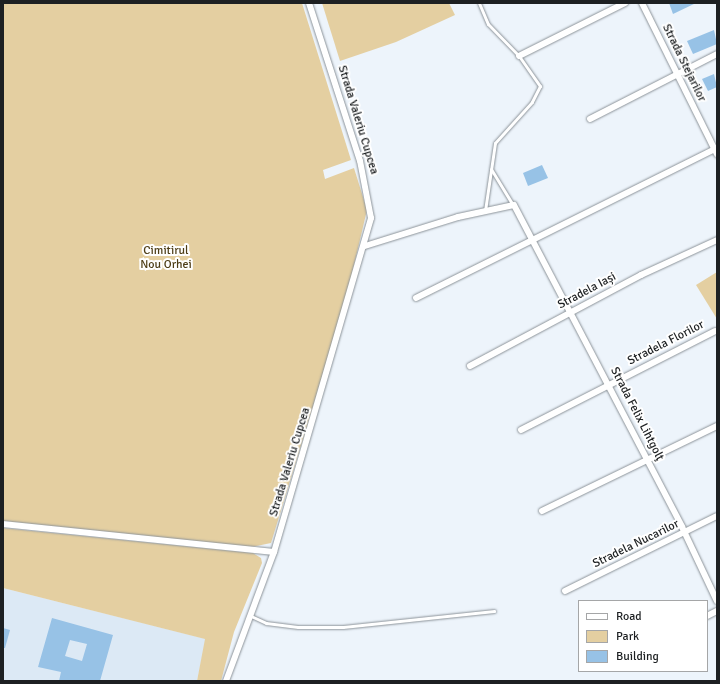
<!DOCTYPE html>
<html>
<head>
<meta charset="utf-8">
<style>
  body { margin:0 }
  #map { position:relative; width:720px; height:684px; overflow:hidden; background:#edf4fb; font-family:Signika,sans-serif }
  div>[style] { position:absolute }
  .built>* { inset:0; background:#dce9f5 }
  .green>* { inset:0; background:#e4cfa1 }
  .building>* { inset:0; background:#97c2e6 }
  .roads { filter:drop-shadow(0 0 1px #8c9399) drop-shadow(0 0 1px #8c9399) }
  .lane>* { height:3px; margin:-1.5px; padding:0 1.5px; transform-origin:1.5px; border-radius:1.5px; background:#fff }
  .street>* { height:6px; margin:-3px; padding:0 3px; transform-origin:3px; border-radius:3px; background:#fff }
  span { translate:-50% -50%; white-space:nowrap; text-align:center; line-height:1.15; -webkit-text-stroke:4px #fff; paint-order:stroke }
  .street-label { font-size:12px; color:#1d2022 }
  .park-label { font-size:12px; color:#4d3d16 }
  .frame { position:absolute; inset:0; border:4px solid #1d2022; pointer-events:none }
  .legend { position:absolute; left:578px; top:600px; width:130px; height:72px; box-sizing:border-box; background:#fff; border:1px solid #a5a6a7; margin:0; padding:5px 7px; list-style:none; font-size:12px; color:#1d2022 }
  .legend li { display:flex; align-items:center; gap:8px; height:20px }
  .legend b { width:20px; border:1px solid #a5a6a7 }
</style>
</head>
<body>
<div id="map">
  <div class="built">
    <div style="clip-path:polygon(3px 588px,206px 639px,197px 681px,3px 681px)"></div>
  </div>
  <div class="green">
    <div style="clip-path:polygon(3px 3px,302px 3px,351px 160px,323px 170px,325px 179px,354px 168px,367px 210px,346px 299px,271px 543px,252px 547px,3px 521px)"></div>
    <div style="clip-path:polygon(322px 3px,449px 3px,455px 15px,396px 42px,340px 61px)"></div>
    <div style="clip-path:polygon(717px 272px,717px 319px,696px 285px)"></div>
    <div style="clip-path:polygon(3px 528px,253px 553px,261px 558px,262px 563px,234px 632px,221px 681px,197px 681px,205px 639px,3px 588px)"></div>
  </div>
  <div class="building">
    <div style="clip-path:polygon(669px 3px,696px 3px,673px 14px)"></div>
    <div style="clip-path:polygon(714px 30px,717px 44px,693px 54px,687px 41px)"></div>
    <div style="clip-path:polygon(714px 74px,717px 87px,708px 91px,702px 79px)"></div>
    <div style="clip-path:polygon(542px 165px,548px 178px,528px 186px,523px 173px)"></div>
    <div style="clip-path:polygon(evenodd,52px 618px,113px 635px,100px 681px,59px 681px,61px 672px,38px 667px,52px 618px,70px 640px,87px 644px,82px 661px,65px 656px,70px 640px)"></div>
    <div style="clip-path:polygon(3px 628px,10px 630px,5px 648px,3px 648px)"></div>
  </div>
  <div class="roads">
    <div class="lane">
      <div style="left:479px;top:3px;width:23px;rotate:67deg"></div>
      <div style="left:488px;top:24px;width:45px;rotate:45.9deg"></div>
      <div style="left:519px;top:56px;width:37px;rotate:55deg"></div>
      <div style="left:540px;top:86px;width:18px;rotate:117deg"></div>
      <div style="left:532px;top:102px;width:55px;rotate:132.1deg"></div>
      <div style="left:495px;top:143px;width:69px;rotate:98.4deg"></div>
      <div style="left:491px;top:169px;width:42px;rotate:58.6deg"></div>
      <div style="left:251px;top:616px;width:17px;rotate:25deg"></div>
      <div style="left:266px;top:623px;width:32px;rotate:7deg"></div>
      <div style="left:298px;top:627px;width:45px"></div>
      <div style="left:343px;top:627px;width:152px;rotate:-6deg"></div>
    </div>
    <div class="street">
      <div style="left:642px;top:3px;width:169px;rotate:63.6deg"></div>
      <div style="left:519px;top:56px;width:119px;rotate:-26.6deg"></div>
      <div style="left:590px;top:119px;width:143px;rotate:-27.1deg"></div>
      <div style="left:365px;top:246px;width:97px;rotate:-17.3deg"></div>
      <div style="left:458px;top:217px;width:57px;rotate:-12.1deg"></div>
      <div style="left:514px;top:205px;width:363px;rotate:62.4deg"></div>
      <div style="left:682px;top:527px;width:82px;rotate:64.7deg"></div>
      <div style="left:416px;top:298px;width:336px;rotate:-26.5deg"></div>
      <div style="left:470px;top:366px;width:194px;rotate:-28deg"></div>
      <div style="left:641px;top:275px;width:84px;rotate:-24.7deg"></div>
      <div style="left:521px;top:430px;width:218px;rotate:-27deg"></div>
      <div style="left:542px;top:511px;width:195px;rotate:-25.9deg"></div>
      <div style="left:3px;top:524px;width:272px;rotate:5.9deg"></div>
      <div style="left:565px;top:591px;width:169px;rotate:-26.3deg"></div>
      <div style="left:707px;top:616px;width:11px;rotate:-27deg"></div>
      <div style="left:226px;top:681px;width:138px;rotate:-69.6deg"></div>
      <div style="left:274px;top:552px;width:348px;rotate:-73.8deg"></div>
      <div style="left:371px;top:218px;width:58px;rotate:-100.9deg"></div>
      <div style="left:360px;top:161px;width:166px;rotate:-107.9deg"></div>
    </div>
  </div>
  <div class="street-label">
    <span style="left:684px;top:63px;rotate:64deg">Strada Stejarilor</span>
    <span style="left:358px;top:120px;rotate:73deg">Strada Valeriu Cupcea</span>
    <span style="left:587px;top:291px;rotate:-28deg">Stradela Iași</span>
    <span style="left:666px;top:343px;rotate:-27deg">Stradela Florilor</span>
    <span style="left:637px;top:414px;rotate:63deg">Strada Felix Lihtgolţ</span>
    <span style="left:290px;top:462px;rotate:-73deg">Strada Valeriu Cupcea</span>
    <span style="left:636px;top:544px;rotate:-26deg">Stradela Nucarilor</span>
  </div>
  <div class="park-label">
    <span style="left:166px;top:258px">Cimitirul<br>Nou Orhei</span>
  </div>
  <div class="frame"></div>
  <ul class="legend">
  <li><b style="height:5px;background:#fff"></b>Road</li>
  <li><b style="height:11px;background:#e4cfa1"></b>Park</li>
  <li><b style="height:11px;background:#97c2e6"></b>Building</li>
  </ul>
</div>
</body>
</html>
